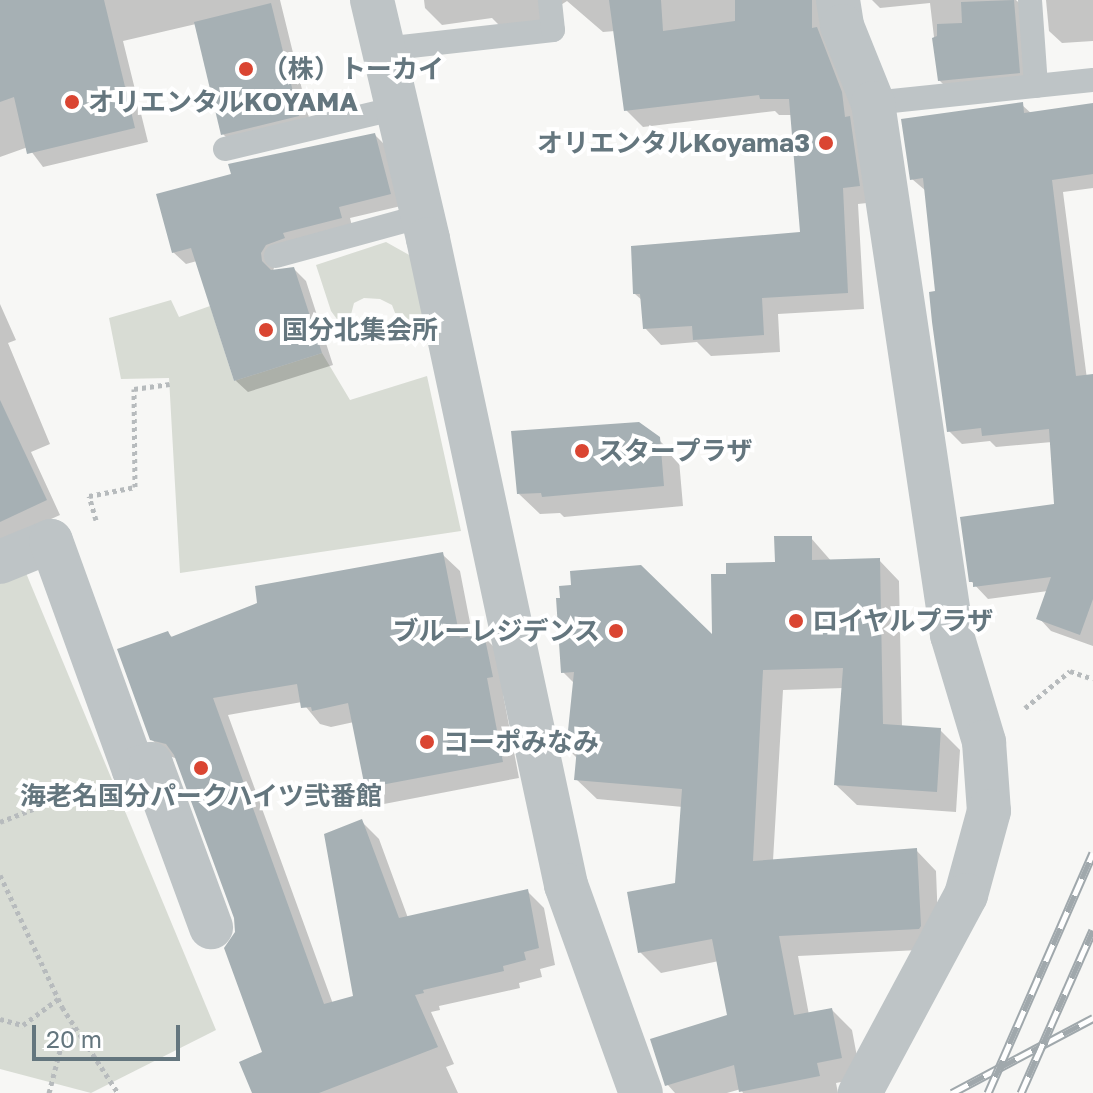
<!DOCTYPE html>
<html>
<head>
<meta charset="utf-8">
<style>
  body { margin:0 }
  #map { position:relative; width:1093px; height:1093px; overflow:hidden; background:#f7f7f5; font-family:"Golos Text","Noto Sans JP",sans-serif }
  div>[style] { position:absolute }
  .green>* { inset:0; background:#d8dcd4 }
  .shadow>* { inset:0; background:#0003 }
  .building>* { inset:0; background:#a6b0b4 }
  .path>* { height:5px; margin-top:-2.5px; transform-origin:0; background:repeating-linear-gradient(90deg,#b7bbbd 0 4px,transparent 0 8px) }
  .service>* { height:24px; margin:-12px; padding:0 12px; transform-origin:12px; border-radius:12px; background:#bec4c6 }
  .minor>* { height:44px; margin:-22px; padding:0 22px; transform-origin:22px; border-radius:22px; background:#bec4c6 }
  .rail>* { height:9px; margin-top:-4.5px; transform-origin:0; background:repeating-linear-gradient(90deg,#fff 0 18px,#a0a8ac 0 36px); box-sizing:border-box; border-block:2px solid #a0a8ac }
  .dots>* { width:22px; height:22px; translate:-50% -50%; box-sizing:border-box; border:4px solid #fff; border-radius:50% }
  span { translate:-50% -50%; white-space:nowrap; text-align:center; line-height:1.15; -webkit-text-stroke:8px #fff; paint-order:stroke }
  .poi-label { font-size:26px; color:#64767e; font-weight:700 }
  .left { translate:0 -50%; text-align:left }
  .right { translate:-100% -50%; text-align:right }
  .scale { position:absolute; left:32px; top:1025px; width:148px; height:36px; box-sizing:border-box; border:4px solid #64767e; border-top:0; padding-left:10px; font-size:24px; line-height:28px; white-space:nowrap; color:#64767e; -webkit-text-stroke:6px #fff; paint-order:stroke }
</style>
</head>
<body>
<div id="map">
  <div class="green">
    <div style="clip-path:polygon(386px 242px,411px 256px,425px 325px,400px 326px,392px 305px,380px 299px,364px 298px,354px 303px,348px 326px,342px 326px,331px 311px,316px 265px)"></div>
    <div style="clip-path:polygon(171px 300px,179px 317px,210px 306px,234px 381px,322px 353px,350px 400px,427px 376px,461px 531px,180px 573px,169px 378px,121px 379px,109px 318px)"></div>
    <div style="clip-path:polygon(26px 573px,216px 1030px,91px 1093px,0 1069px,0 584px)"></div>
  </div>
  <div class="shadow">
    <div style="clip-path:polygon(0 0,280px 0,312px 130px,237px 148px,223px 134px,196px 24px,123px 41px,148px 142px,43px 167px,28px 147px,0 157px)"></div>
    <div style="clip-path:polygon(424px 0,837px 0,876px 202px,858px 204px,864px 309px,778px 314px,780px 352px,711px 356px,697px 342px,661px 345px,645px 328px,643px 301px,635px 294px,802px 234px,792px 115px,779px 115px,775px 111px,643px 127px,626px 110px,615px 31px,603px 32px,567px 1px,553px 10px,552px 22px,503px 29px,492px 18px,442px 25px,425px 8px)"></div>
    <div style="clip-path:polygon(872px 0,1016px 0,1032px 15px,1036px 89px,956px 97px,939px 80px,930px 3px,880px 8px)"></div>
    <div style="clip-path:polygon(1046px 0,1093px 0,1093px 41px,1062px 43px,1049px 31px)"></div>
    <div style="clip-path:polygon(1022px 105px,1032px 114px,1093px 105px,1093px 188px,1063px 192px,1093px 426px,1093px 646px,1051px 631px,1039px 618px,1048px 591px,988px 599px,971px 581px,1056px 506px,1052px 442px,996px 447px,990px 441px,962px 444px,949px 431px,926px 191px,912px 179px)"></div>
    <div style="clip-path:polygon(375px 135px,387px 147px,401px 206px,350px 218px,353px 230px,277px 258px,273px 271px,294px 269px,306px 281px,333px 365px,248px 392px,235px 380px,197px 261px,186px 264px,173px 252px)"></div>
    <div style="clip-path:polygon(0 304px,16px 340px,8px 343px,50px 444px,31px 452px,60px 515px,0 542px)"></div>
    <div style="clip-path:polygon(658px 439px,679px 460px,683px 506px,564px 517px,560px 513px,540px 514px,519px 494px)"></div>
    <div style="clip-path:polygon(811px 538px,832px 562px,879px 560px,899px 581px,902px 727px,940px 730px,960px 750px,956px 812px,857px 805px,836px 785px,844px 688px,783px 690px,773px 861px,916px 850px,936px 871px,939px 949px,798px 956px,809px 1015px,832px 1010px,852px 1030px,861px 1078px,836px 1083px,838px 1093px,743px 1093px,741px 1089px,727px 1093px,675px 1093px,667px 1084px,730px 1016px,719px 961px,661px 973px,640px 952px,677px 885px,683px 807px,597px 799px,576px 779px,578px 759px,568px 749px,575px 684px,563px 672px,714px 639px,729px 576px,777px 564px)"></div>
    <div style="clip-path:polygon(442px 554px,460px 571px,473px 638px,483px 636px,500px 653px,509px 694px,503px 694px,519px 778px,384px 804px,366px 787px,354px 722px,331px 727px,320px 724px,302px 702px,228px 715px,333px 1004px,355px 998px,362px 822px,379px 839px,408px 918px,527px 891px,544px 908px,555px 965px,540px 969px,542px 977px,519px 983px,520px 988px,439px 1006px,440px 1010px,431px 1012px,454px 1064px,446px 1067px,458px 1093px,255px 1093px,265px 1053px,236px 918px,178px 759px,169px 756px,151px 739px,168px 633px,173px 638px)"></div>
  </div>
  <div class="building">
    <div style="clip-path:polygon(0 0,104px 0,135px 128px,27px 154px,14px 97px,0 102px)"></div>
    <div style="clip-path:polygon(609px 0,661px 0,663px 31px,735px 21px,735px 0,812px 0,812px 28px,817px 27px,842px 92px,845px 117px,850px 116px,860px 186px,843px 188px,848px 293px,762px 298px,764px 335px,693px 340px,692px 326px,643px 329px,640px 294px,633px 294px,631px 246px,800px 232px,789px 99px,760px 99px,759px 95px,624px 111px)"></div>
    <div style="clip-path:polygon(1014px 0,1020px 73px,938px 81px,932px 38px,937px 36px,937px 24px,962px 23px,961px 2px)"></div>
    <div style="clip-path:polygon(271px 3px,299px 116px,221px 135px,194px 22px)"></div>
    <div style="clip-path:polygon(1023px 102px,1024px 113px,1093px 103px,1093px 174px,1052px 180px,1076px 376px,1093px 374px,1093px 599px,1080px 635px,1036px 619px,1051px 577px,973px 587px,973px 582px,969px 582px,960px 517px,1054px 504px,1049px 429px,982px 436px,981px 428px,947px 432px,932px 322px,929px 292px,935px 291px,923px 178px,910px 180px,901px 119px)"></div>
    <div style="clip-path:polygon(375px 133px,391px 194px,339px 207px,342px 218px,283px 233px,285px 238px,266px 245px,261px 253px,262px 261px,271px 270px,294px 267px,322px 353px,234px 381px,191px 248px,172px 253px,156px 194px,231px 174px,228px 164px)"></div>
    <div style="clip-path:polygon(0 400px,47px 500px,0 522px)"></div>
    <div style="clip-path:polygon(639px 422px,660px 437px,664px 486px,542px 497px,541px 493px,517px 494px,511px 431px)"></div>
    <div style="clip-path:polygon(774px 536px,812px 536px,812px 560px,880px 558px,883px 724px,941px 728px,937px 792px,834px 785px,843px 668px,763px 670px,753px 861px,917px 848px,921px 926px,919px 929px,779px 936px,794px 1015px,832px 1008px,842px 1058px,817px 1063px,820px 1076px,739px 1092px,734px 1065px,665px 1086px,650px 1039px,727px 1015px,712px 939px,638px 953px,627px 892px,675px 883px,682px 789px,574px 780px,577px 748px,566px 750px,574px 672px,561px 673px,556px 598px,560px 598px,559px 586px,571px 585px,570px 571px,641px 565px,712px 634px,711px 574px,726px 574px,726px 563px,775px 562px)"></div>
    <div style="clip-path:polygon(443px 552px,460px 638px,484px 634px,493px 677px,487px 678px,503px 762px,365px 788px,348px 703px,312px 711px,311px 707px,301px 708px,297px 684px,213px 698px,324px 1004px,353px 996px,324px 834px,362px 819px,399px 918px,528px 889px,539px 948px,524px 952px,526px 960px,503px 966px,504px 971px,423px 990px,424px 993px,415px 995px,438px 1047px,319px 1093px,252px 1093px,239px 1062px,262px 1052px,224px 948px,235px 932px,234px 918px,174px 755px,166px 744px,150px 740px,117px 649px,168px 631px,171px 637px,257px 603px,255px 586px)"></div>
  </div>
  <div class="path">
    <div style="left:96px;top:520px;width:25px;rotate:-106deg"></div>
    <div style="left:89px;top:496px;width:47px;rotate:-11.1deg"></div>
    <div style="left:135px;top:487px;width:98px;rotate:-90.6deg"></div>
    <div style="left:134px;top:389px;width:36px;rotate:-8deg"></div>
    <div style="left:1025px;top:708px;width:58px;rotate:-39.4deg"></div>
    <div style="left:1070px;top:671px;width:24px;rotate:19deg"></div>
    <div style="left:0;top:822px;width:99px;rotate:-21.4deg"></div>
    <div style="left:0;top:875px;width:146px;rotate:64.8deg"></div>
    <div style="left:62px;top:1007px;width:103px;rotate:56.9deg"></div>
    <div style="left:0;top:1019px;width:24px;rotate:15deg"></div>
    <div style="left:23px;top:1025px;width:44px;rotate:-36.6deg"></div>
    <div style="left:49px;top:1093px;width:60px;rotate:-75.5deg"></div>
    <div style="left:64px;top:1035px;width:14px;rotate:-30deg"></div>
  </div>
  <div class="service">
    <div style="left:1030px;top:0;width:86px;rotate:86deg"></div>
    <div style="left:384px;top:49px;width:170px;rotate:-6.4deg"></div>
    <div style="left:553px;top:30px;width:30px;rotate:-96deg"></div>
    <div style="left:873px;top:103px;width:221px;rotate:-6deg"></div>
    <div style="left:225px;top:149px;width:177px;rotate:-13.4deg"></div>
    <div style="left:276px;top:256px;width:151px;rotate:-15.3deg"></div>
  </div>
  <div class="minor">
    <div style="left:372px;top:0;width:245px;rotate:76.8deg"></div>
    <div style="left:428px;top:239px;width:661px;rotate:77.94deg"></div>
    <div style="left:566px;top:885px;width:221px;rotate:70.2deg"></div>
    <div style="left:838px;top:0;width:26px;rotate:81deg"></div>
    <div style="left:842px;top:26px;width:83px;rotate:68.1deg"></div>
    <div style="left:873px;top:103px;width:538px;rotate:81.55deg"></div>
    <div style="left:952px;top:635px;width:112px;rotate:73.3deg"></div>
    <div style="left:984px;top:742px;width:69px;rotate:85.9deg"></div>
    <div style="left:989px;top:811px;width:87px;rotate:105.3deg"></div>
    <div style="left:966px;top:895px;width:225px;rotate:118.2deg"></div>
    <div style="left:0;top:562px;width:55px;rotate:-22.4deg"></div>
    <div style="left:51px;top:541px;width:244px;rotate:70.1deg"></div>
    <div style="left:134px;top:770px;width:18px;rotate:-19deg"></div>
    <div style="left:151px;top:764px;width:174px;rotate:69.8deg"></div>
  </div>
  <div class="rail">
    <div style="left:952px;top:1093px;width:160px;rotate:-28deg"></div>
    <div style="left:988px;top:1093px;width:262px;rotate:-66.4deg"></div>
    <div style="left:1021px;top:1093px;width:178px;rotate:-66.2deg"></div>
  </div>
  <div class="dots">
    <div style="left:246px;top:69px;background:#da4532"></div>
    <div style="left:72px;top:102px;background:#da4532"></div>
    <div style="left:826px;top:143px;background:#da4532"></div>
    <div style="left:266px;top:330px;background:#da4532"></div>
    <div style="left:582px;top:451px;background:#da4532"></div>
    <div style="left:796px;top:621px;background:#da4532"></div>
    <div style="left:616px;top:631px;background:#da4532"></div>
    <div style="left:427px;top:742px;background:#da4532"></div>
    <div style="left:201px;top:768px;background:#da4532"></div>
  </div>
  <div class="poi-label">
    <span class="left" style="left:262px;top:69px">（株）トーカイ</span>
    <span class="left" style="left:88px;top:102px">オリエンタルKOYAMA</span>
    <span class="right" style="left:810px;top:143px">オリエンタルKoyama3</span>
    <span class="left" style="left:282px;top:330px">国分北集会所</span>
    <span class="left" style="left:598px;top:451px">スタープラザ</span>
    <span class="left" style="left:812px;top:621px">ロイヤルプラザ</span>
    <span class="right" style="left:600px;top:631px">ブルーレジデンス</span>
    <span class="left" style="left:443px;top:742px">コーポみなみ</span>
    <span style="left:201px;top:796px">海老名国分パークハイツ弐番館</span>
  </div>
  <div class="scale">20 m</div>
</div>
</body>
</html>
